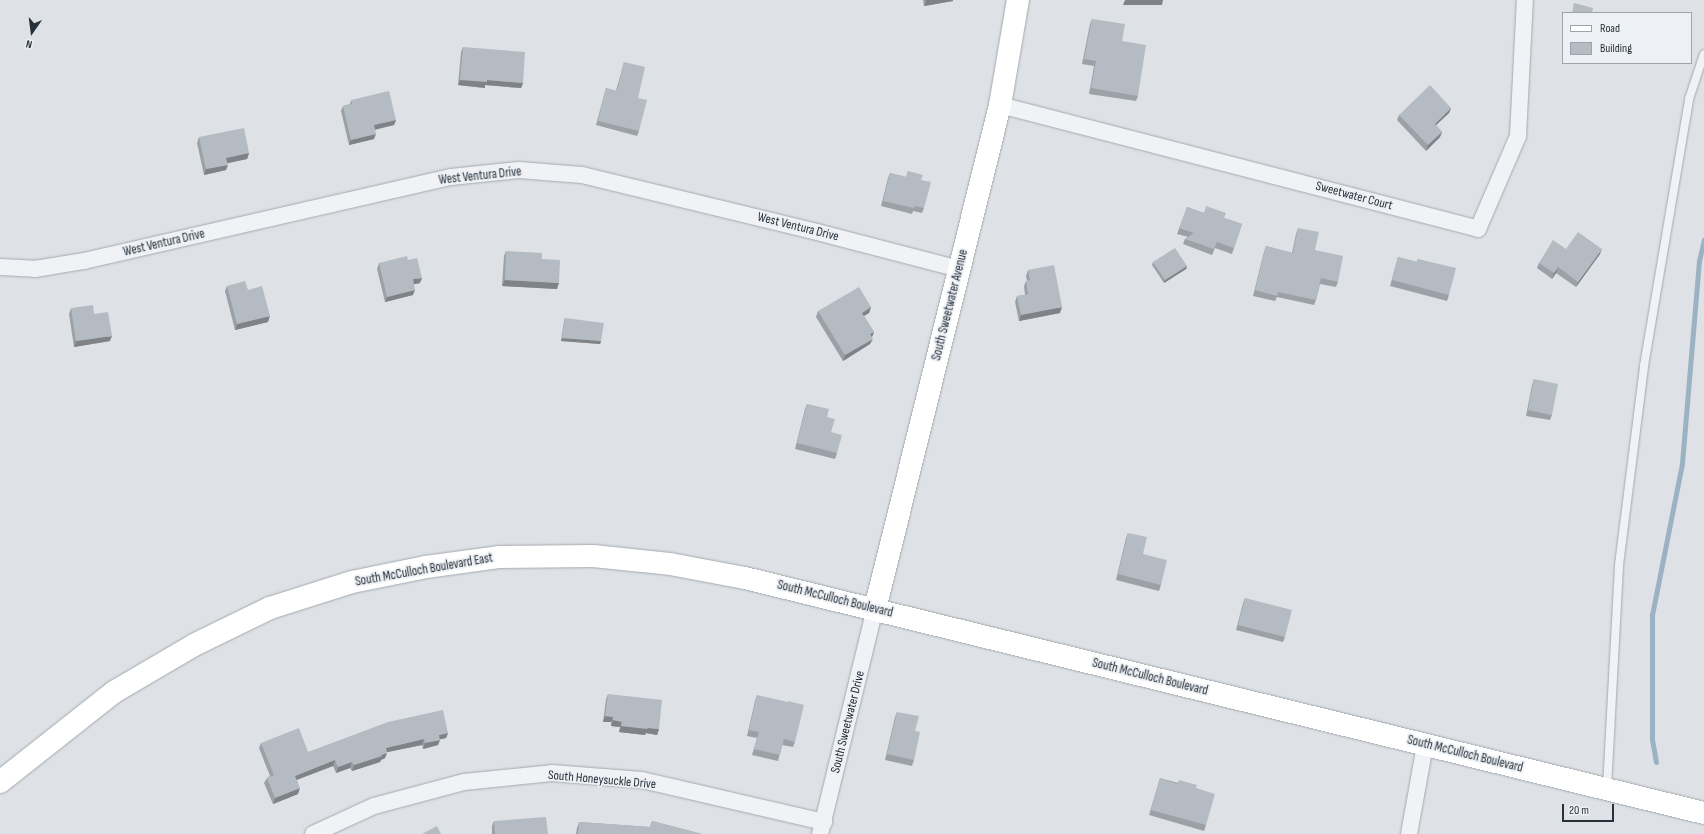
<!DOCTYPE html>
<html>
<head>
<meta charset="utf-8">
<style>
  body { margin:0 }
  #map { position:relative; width:1704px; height:834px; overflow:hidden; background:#dee2e6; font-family:"Sofia Sans Condensed",sans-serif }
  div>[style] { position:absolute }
  .stream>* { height:5px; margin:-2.5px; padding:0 2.5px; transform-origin:2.5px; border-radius:2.5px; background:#9bb2c3 }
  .roads { filter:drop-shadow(0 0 1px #a4a9af) drop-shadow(0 0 1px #a4a9af) }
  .lane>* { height:8px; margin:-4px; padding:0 4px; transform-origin:4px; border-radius:4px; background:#f0f2f5 }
  .street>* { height:16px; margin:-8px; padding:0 8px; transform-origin:8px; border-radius:8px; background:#f0f2f5 }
  .secondary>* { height:22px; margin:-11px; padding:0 11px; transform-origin:11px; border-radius:11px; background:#fff }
  .wall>* { inset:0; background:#9ca1a7 }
  .shaded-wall>* { inset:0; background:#7f8388 }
  .building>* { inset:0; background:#b5bbc2 }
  span { translate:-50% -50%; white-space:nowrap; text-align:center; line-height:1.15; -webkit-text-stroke:3.5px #edf0f4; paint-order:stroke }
  .street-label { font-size:13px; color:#28313b }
  .legend { position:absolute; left:1562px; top:12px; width:130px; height:52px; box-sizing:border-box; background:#edf0f4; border:1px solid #9ea4aa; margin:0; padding:5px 7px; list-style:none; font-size:12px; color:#28313b }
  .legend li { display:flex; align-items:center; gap:8px; height:20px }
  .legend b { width:20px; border:1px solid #9ea4aa }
  .north { position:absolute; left:12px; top:12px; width:40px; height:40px; -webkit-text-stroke:3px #edf0f4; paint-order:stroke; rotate:194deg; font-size:11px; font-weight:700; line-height:16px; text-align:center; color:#28313b }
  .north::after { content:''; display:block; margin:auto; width:14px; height:18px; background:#28313b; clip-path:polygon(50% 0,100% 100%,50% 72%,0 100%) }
  .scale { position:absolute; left:1562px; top:804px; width:52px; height:18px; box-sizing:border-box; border:2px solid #28313b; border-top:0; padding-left:5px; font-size:12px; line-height:14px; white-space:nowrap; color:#28313b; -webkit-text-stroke:3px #edf0f4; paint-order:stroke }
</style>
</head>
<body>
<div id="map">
  <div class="stream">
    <div style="left:1656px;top:762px;width:23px;rotate:-100deg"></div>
    <div style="left:1652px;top:739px;width:124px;rotate:-90deg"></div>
    <div style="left:1652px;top:615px;width:155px;rotate:-78.8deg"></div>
    <div style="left:1682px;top:463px;width:203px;rotate:-85.2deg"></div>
    <div style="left:1699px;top:261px;width:22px;rotate:-77deg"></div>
  </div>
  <div class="roads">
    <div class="lane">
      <div style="left:1607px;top:788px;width:223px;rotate:-86.9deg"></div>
      <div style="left:1619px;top:565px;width:201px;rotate:-82.8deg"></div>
      <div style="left:1644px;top:366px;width:271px;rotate:-80.4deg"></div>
      <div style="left:1689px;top:99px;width:47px;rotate:-71.6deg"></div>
    </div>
    <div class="street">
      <div style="left:1000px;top:105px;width:494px;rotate:14.5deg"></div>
      <div style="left:1478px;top:229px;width:101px;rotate:-66.7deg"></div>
      <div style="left:1518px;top:136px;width:136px;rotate:-87.1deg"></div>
      <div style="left:0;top:267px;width:35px;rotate:3deg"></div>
      <div style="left:35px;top:269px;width:50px;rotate:-9.3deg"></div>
      <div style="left:84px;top:261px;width:376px;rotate:-12.9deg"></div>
      <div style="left:451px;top:177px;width:68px;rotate:-5.9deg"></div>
      <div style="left:519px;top:170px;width:63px;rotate:4.5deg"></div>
      <div style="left:582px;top:175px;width:242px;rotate:13.6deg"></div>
      <div style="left:817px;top:232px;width:147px;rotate:14.6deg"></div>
      <div style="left:313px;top:834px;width:67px;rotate:-24.7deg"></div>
      <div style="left:374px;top:806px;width:93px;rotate:-14.9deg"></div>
      <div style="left:464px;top:782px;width:88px;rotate:-5.8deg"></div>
      <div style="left:552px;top:773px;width:90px;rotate:4.4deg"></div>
      <div style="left:642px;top:780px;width:187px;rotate:13deg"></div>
      <div style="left:820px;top:834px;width:232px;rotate:-76.3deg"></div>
      <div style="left:1409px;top:834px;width:90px;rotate:-79.8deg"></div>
    </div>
    <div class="secondary">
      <div style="left:875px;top:609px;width:519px;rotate:-76.07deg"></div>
      <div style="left:1000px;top:105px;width:107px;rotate:-80.3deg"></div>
      <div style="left:0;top:782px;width:145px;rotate:-38.3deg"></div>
      <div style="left:114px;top:692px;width:93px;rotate:-30.4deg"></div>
      <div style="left:194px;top:645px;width:85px;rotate:-26deg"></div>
      <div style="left:270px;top:608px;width:86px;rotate:-17.6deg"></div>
      <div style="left:352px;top:582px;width:76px;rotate:-11.5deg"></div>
      <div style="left:426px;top:567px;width:75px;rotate:-7.7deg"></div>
      <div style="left:500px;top:557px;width:93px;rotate:-0.6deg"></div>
      <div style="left:593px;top:556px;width:77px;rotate:5.9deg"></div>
      <div style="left:670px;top:564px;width:76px;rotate:10.6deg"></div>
      <div style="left:745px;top:578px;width:987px;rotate:13.77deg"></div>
    </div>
  </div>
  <div class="wall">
    <div style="clip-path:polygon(923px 0,953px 0,953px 1px,924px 6px)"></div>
    <div style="clip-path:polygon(1092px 19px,1122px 41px,1138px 96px,1136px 101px,1089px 94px,1094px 66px,1082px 64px,1090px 24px)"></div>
    <div style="clip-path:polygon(463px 47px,523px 83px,521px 88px,485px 85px,485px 88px,458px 85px,461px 52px)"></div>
    <div style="clip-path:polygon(624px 62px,638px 98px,639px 131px,637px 136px,596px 125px,606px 88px,616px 91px)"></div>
    <div style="clip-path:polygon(351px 100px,396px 120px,394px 125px,375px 130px,374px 139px,349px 145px,341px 111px,343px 106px,350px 104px)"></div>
    <div style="clip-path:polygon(1451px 108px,1449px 113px,1436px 125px,1442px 132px,1440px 137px,1426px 151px,1397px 120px,1399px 115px)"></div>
    <div style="clip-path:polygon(199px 137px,249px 153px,247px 159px,227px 163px,226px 170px,204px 175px,197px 143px)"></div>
    <div style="clip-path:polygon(908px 171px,921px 180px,924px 208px,922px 213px,913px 211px,912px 214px,881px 206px,888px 178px,890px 173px,906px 177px)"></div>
    <div style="clip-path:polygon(1187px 207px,1204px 213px,1224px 218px,1242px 224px,1232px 254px,1215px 248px,1212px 255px,1183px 244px,1185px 239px,1188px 237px,1177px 234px)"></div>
    <div style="clip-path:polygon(1298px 228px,1338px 282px,1336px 287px,1320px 284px,1316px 300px,1314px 305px,1277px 297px,1275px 301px,1253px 296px,1264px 252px,1266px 246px,1292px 253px,1296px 234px)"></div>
    <div style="clip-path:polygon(1566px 249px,1600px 254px,1576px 287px,1556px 273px,1552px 279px,1537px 268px,1539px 263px)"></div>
    <div style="clip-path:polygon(506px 251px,542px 259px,557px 289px,502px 286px,504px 256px)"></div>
    <div style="clip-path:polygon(1398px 257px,1417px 262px,1418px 259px,1449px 295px,1447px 301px,1390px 286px)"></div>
    <div style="clip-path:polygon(408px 260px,420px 283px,414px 284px,413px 295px,385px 302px,377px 269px,379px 263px)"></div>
    <div style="clip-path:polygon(1153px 262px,1187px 266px,1186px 269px,1164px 283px,1152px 265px)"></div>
    <div style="clip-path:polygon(1028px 270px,1060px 313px,1019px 321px,1015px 302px,1017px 296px,1025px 295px,1024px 286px,1026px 281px,1027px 281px,1026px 276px)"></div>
    <div style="clip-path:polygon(227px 286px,248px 290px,268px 322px,235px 330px,225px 291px)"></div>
    <div style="clip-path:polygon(871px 307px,869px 313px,864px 316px,874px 332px,872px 337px,870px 344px,843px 361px,816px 317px,818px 311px)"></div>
    <div style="clip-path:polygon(71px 308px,94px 314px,110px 341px,74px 347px,69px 314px)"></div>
    <div style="clip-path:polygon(565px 318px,601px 341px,600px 344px,561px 341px,564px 321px)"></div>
    <div style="clip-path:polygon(1534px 379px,1552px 415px,1550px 420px,1526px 416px,1532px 385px)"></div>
    <div style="clip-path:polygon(807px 404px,827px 417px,837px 453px,835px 459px,795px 449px,805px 409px)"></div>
    <div style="clip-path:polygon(1128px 533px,1143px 554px,1161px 585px,1159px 591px,1116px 580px,1126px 538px)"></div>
    <div style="clip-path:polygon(1245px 598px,1285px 637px,1283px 642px,1236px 630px,1243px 603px)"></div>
    <div style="clip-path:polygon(608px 694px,659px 729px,657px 735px,646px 733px,645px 735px,619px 732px,620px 727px,611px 726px,611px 722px,603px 722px,606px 699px)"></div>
    <div style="clip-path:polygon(757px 695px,795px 742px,793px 747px,782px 745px,778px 761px,752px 755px,757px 738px,747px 736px,755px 701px)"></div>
    <div style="clip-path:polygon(897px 712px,915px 731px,914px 760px,912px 766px,885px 760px,895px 717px)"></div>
    <div style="clip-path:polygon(448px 733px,446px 738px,440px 739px,438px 745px,423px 749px,422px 745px,387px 752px,385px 758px,381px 760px,380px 762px,352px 771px,350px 768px,336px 773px,333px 766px,297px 780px,298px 794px,273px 804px,264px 783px,267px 778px,270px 776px,259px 748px,261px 743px,308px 752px)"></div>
    <div style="clip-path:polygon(1160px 778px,1196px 788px,1206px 825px,1204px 831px,1149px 815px)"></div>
    <div style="clip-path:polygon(494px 821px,548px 834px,492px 834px,492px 826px)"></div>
    <div style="clip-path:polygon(652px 821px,702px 834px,576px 834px,577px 828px,579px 822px,650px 827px)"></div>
  </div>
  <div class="shaded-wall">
    <div style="clip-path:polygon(926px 0,953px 0,953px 1px,924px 6px)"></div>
    <div style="clip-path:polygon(1125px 0,1163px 0,1162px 5px,1123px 5px)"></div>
    <div style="clip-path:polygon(460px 80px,487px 80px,523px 83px,521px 88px,485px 85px,485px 88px,458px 85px)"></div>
    <div style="clip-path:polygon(1451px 108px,1449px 113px,1432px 129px,1435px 124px)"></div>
    <div style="clip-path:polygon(396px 120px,394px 125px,372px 130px,374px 125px)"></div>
    <div style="clip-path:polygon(1442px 132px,1440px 137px,1426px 151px,1428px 145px)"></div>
    <div style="clip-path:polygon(376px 134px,374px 139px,349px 145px,351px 140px)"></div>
    <div style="clip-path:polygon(249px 153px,247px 159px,224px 164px,226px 158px)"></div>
    <div style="clip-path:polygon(228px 165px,226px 170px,204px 175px,206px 169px)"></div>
    <div style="clip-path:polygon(1602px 249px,1600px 254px,1576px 287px,1578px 282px)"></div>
    <div style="clip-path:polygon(1187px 266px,1186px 269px,1164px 283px,1165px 280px)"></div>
    <div style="clip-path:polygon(1558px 267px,1556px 273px,1552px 279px,1554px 273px)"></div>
    <div style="clip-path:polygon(422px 278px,420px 283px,411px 285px,413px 279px)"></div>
    <div style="clip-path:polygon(505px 280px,559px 283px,557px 289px,502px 286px)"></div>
    <div style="clip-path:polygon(415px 290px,413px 295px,385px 302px,387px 297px)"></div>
    <div style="clip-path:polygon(871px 307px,869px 313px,860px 318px,862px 313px)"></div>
    <div style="clip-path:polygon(1062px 307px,1060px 313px,1019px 321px,1021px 315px)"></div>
    <div style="clip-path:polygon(270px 316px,268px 322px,235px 330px,237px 324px)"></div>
    <div style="clip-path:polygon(874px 332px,872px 337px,868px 340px,870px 334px)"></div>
    <div style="clip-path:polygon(112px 336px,110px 341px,74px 347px,76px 341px)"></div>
    <div style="clip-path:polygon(562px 338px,601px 341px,600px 344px,561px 341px)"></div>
    <div style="clip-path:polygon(873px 339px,870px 344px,843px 361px,845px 355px)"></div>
    <div style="clip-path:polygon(605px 716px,613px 717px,611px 722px,603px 722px)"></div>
    <div style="clip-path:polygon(613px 720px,622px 722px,620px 727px,611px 726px)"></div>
    <div style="clip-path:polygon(621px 726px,648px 728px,659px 729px,657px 735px,646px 733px,645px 735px,619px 732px)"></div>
    <div style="clip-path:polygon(448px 733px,446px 738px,437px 740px,439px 735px)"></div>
    <div style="clip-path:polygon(424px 739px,422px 745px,383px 753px,386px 748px)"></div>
    <div style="clip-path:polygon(440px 740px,438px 745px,423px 749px,425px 743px)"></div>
    <div style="clip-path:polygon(387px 753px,385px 758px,381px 760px,380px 762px,352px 771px,354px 765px)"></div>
    <div style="clip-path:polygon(335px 760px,333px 766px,293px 781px,295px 776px)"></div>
    <div style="clip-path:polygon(352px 762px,350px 768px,336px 773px,338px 767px)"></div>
    <div style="clip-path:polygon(300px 788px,298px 794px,273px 804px,275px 798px)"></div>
  </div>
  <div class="building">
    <div style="clip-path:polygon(1574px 3px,1593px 8px,1592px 13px,1572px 13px)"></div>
    <div style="clip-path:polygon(1092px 19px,1125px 24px,1122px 41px,1146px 45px,1138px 96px,1091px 88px,1096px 61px,1084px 59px)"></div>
    <div style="clip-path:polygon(463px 47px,525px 52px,523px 83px,487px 80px,487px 82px,460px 80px)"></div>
    <div style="clip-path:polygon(624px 62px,645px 67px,638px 98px,647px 100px,639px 131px,598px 121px,606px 88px,617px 91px)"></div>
    <div style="clip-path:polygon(1430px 85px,1451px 108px,1435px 124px,1442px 132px,1428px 145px,1399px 115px)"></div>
    <div style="clip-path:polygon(389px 91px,396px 120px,374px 125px,376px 134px,351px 140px,343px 106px,352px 104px,351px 100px)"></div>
    <div style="clip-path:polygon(244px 128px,249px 153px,226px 158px,228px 165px,206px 169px,199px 137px)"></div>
    <div style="clip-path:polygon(908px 171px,923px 175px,921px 180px,931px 182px,924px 208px,915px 206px,914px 208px,883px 201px,890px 173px,906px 177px)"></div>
    <div style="clip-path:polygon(1206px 206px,1226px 213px,1224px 218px,1242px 224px,1234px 248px,1217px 242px,1214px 249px,1185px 239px,1194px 233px,1179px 228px,1187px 207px,1204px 213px)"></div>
    <div style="clip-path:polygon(1298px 228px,1319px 232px,1315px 250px,1343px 256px,1338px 282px,1321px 278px,1316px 300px,1278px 292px,1277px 296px,1255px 290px,1266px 246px,1293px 253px)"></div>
    <div style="clip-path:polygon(1578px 232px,1602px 249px,1578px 282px,1558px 267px,1554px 273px,1539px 263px,1553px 240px,1566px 249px)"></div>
    <div style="clip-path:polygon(1175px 248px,1187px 266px,1165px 280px,1153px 262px)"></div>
    <div style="clip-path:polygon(506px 251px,542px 253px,542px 259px,560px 260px,559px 283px,505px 280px)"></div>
    <div style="clip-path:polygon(407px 256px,408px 260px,417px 258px,422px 278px,413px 279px,415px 290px,387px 297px,379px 263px)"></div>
    <div style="clip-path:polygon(1398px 257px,1417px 262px,1418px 259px,1456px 268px,1449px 295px,1392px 280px)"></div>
    <div style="clip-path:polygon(1054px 265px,1062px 307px,1021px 315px,1017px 296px,1028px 294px,1026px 281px,1030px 280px,1028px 270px)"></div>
    <div style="clip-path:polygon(245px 281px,248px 290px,262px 286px,270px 316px,237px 324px,227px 286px)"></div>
    <div style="clip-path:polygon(859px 287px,871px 307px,862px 313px,874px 332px,870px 334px,873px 339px,845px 355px,818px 311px)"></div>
    <div style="clip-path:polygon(93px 305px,94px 314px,108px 312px,112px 336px,76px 341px,71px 308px)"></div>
    <div style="clip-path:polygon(565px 318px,604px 323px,601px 341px,562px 338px)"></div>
    <div style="clip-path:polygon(1534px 379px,1558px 384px,1552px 415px,1528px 410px)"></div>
    <div style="clip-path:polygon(807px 404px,829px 409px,827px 417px,835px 419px,831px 432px,842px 435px,837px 453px,797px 443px)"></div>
    <div style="clip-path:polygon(1128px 533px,1147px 537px,1143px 554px,1167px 560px,1161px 585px,1118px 574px)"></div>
    <div style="clip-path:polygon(1245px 598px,1292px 610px,1285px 637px,1238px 625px)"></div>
    <div style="clip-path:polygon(608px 694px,662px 700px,659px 729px,648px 728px,647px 729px,621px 726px,622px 722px,613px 720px,613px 717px,605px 716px)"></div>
    <div style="clip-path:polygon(757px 695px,788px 702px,788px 701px,804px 705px,795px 742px,784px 739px,780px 755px,754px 749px,759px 732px,749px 730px)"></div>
    <div style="clip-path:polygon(443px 710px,448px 733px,439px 735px,440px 740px,425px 743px,424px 739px,386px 748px,387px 753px,381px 755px,382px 756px,354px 765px,352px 762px,338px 767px,335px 760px,295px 776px,300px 788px,275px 798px,267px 778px,274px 775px,261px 743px,299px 728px,308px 752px,388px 722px)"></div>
    <div style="clip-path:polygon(897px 712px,919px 716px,915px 731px,920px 732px,914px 760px,887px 754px)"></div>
    <div style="clip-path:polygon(1160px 778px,1177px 784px,1179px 780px,1197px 785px,1196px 788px,1215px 794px,1206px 825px,1151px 810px)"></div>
    <div style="clip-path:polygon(546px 817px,548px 834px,495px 834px,494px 821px)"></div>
    <div style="clip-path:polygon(652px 821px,702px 834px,578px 834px,579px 822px,650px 827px)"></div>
    <div style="clip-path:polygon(437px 826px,441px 834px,422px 834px)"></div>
  </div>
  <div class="street-label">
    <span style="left:480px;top:176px;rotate:-6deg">West Ventura Drive</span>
    <span style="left:1354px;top:196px;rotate:15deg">Sweetwater Court</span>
    <span style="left:798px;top:227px;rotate:14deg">West Ventura Drive</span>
    <span style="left:164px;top:243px;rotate:-13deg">West Ventura Drive</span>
    <span style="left:950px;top:305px;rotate:-76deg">South Sweetwater Avenue</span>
    <span style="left:424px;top:570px;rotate:-10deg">South McCulloch Boulevard East</span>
    <span style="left:835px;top:599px;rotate:14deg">South McCulloch Boulevard</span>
    <span style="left:1150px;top:677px;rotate:14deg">South McCulloch Boulevard</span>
    <span style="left:848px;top:722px;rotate:-76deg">South Sweetwater Drive</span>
    <span style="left:1465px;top:754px;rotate:14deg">South McCulloch Boulevard</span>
    <span style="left:602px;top:780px;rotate:5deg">South Honeysuckle Drive</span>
  </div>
  <ul class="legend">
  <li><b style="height:5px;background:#fff"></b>Road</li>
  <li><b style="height:11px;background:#b5bbc2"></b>Building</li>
  </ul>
  <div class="north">N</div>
  <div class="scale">20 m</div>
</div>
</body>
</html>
